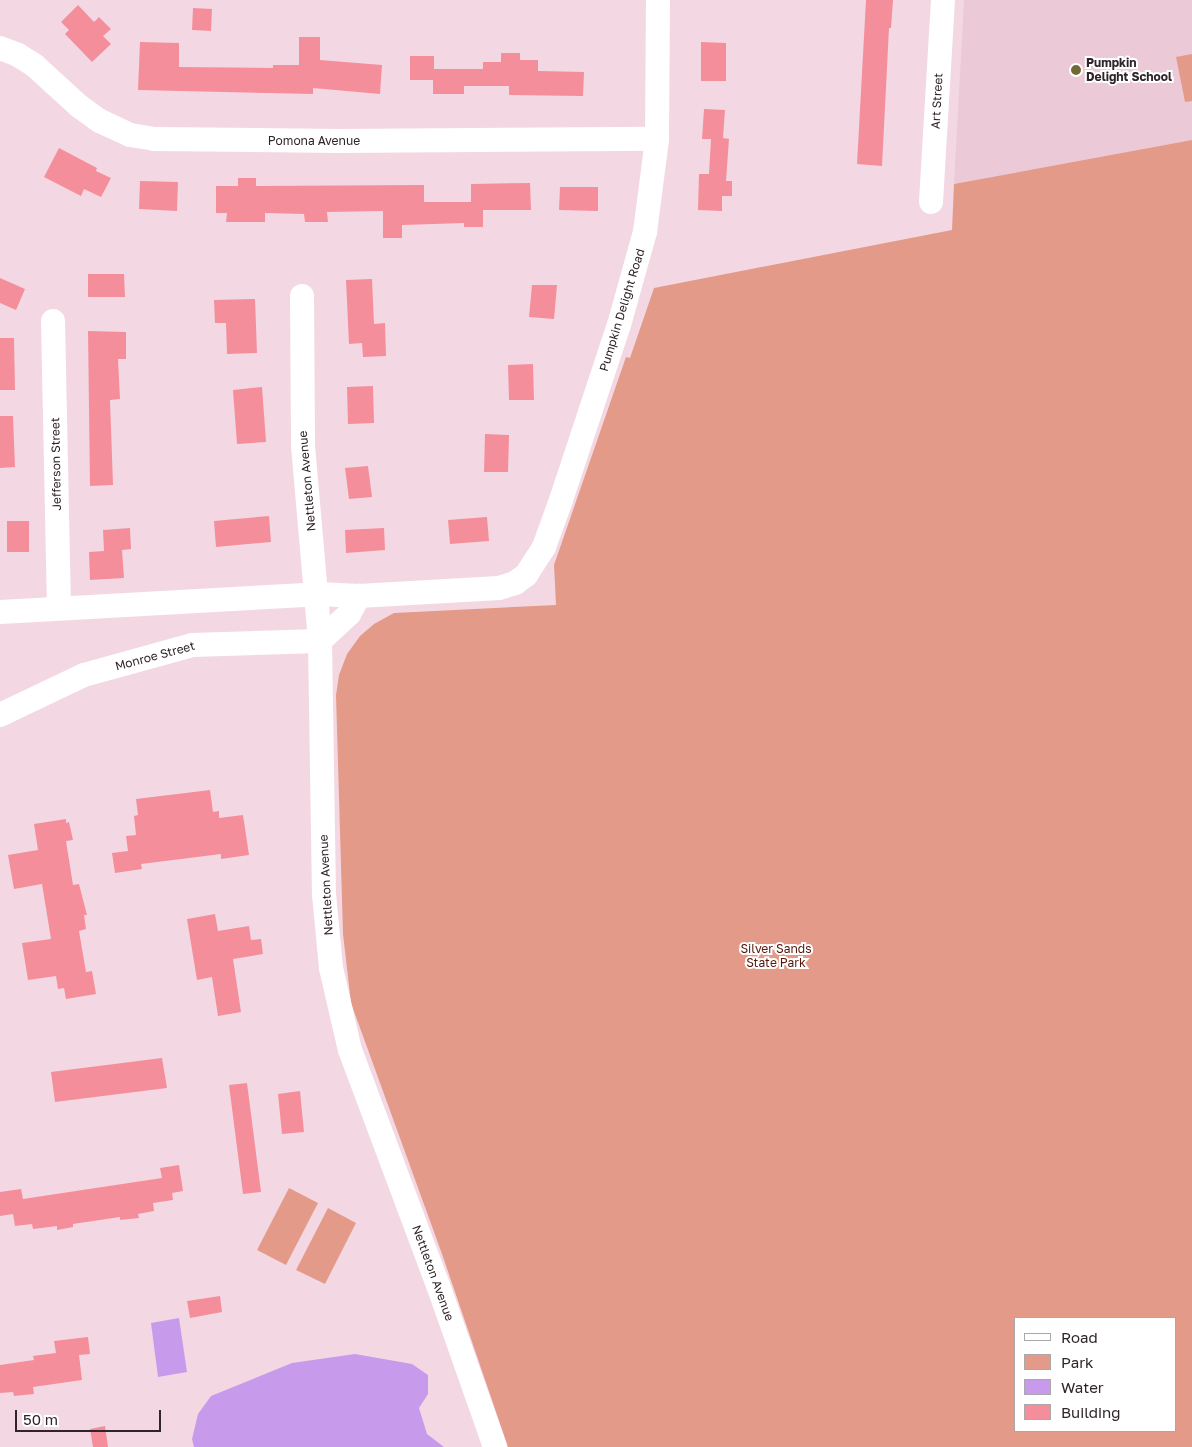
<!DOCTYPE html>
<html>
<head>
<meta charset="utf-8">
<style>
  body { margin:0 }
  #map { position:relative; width:1192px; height:1447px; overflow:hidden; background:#f3d8e3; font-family:"Golos Text",sans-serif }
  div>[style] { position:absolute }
  .built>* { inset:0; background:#ecc9d7 }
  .green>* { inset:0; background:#e49a89 }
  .water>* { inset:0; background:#c79aec }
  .building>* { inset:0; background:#f58e9b }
  .minor>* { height:24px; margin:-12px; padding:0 12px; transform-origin:12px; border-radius:12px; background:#fff }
  .dots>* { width:14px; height:14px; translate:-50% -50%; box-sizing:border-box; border:2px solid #fff; border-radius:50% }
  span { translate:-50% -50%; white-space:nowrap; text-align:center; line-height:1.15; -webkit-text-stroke:4px #fff; paint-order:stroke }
  .poi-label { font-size:12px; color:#2f2529; font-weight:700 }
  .left { translate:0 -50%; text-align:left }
  .street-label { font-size:12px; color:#2f2529 }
  .park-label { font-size:12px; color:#55180b }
  .legend { position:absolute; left:1014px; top:1317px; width:162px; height:115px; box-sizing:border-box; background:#fff; border:1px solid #aca8a9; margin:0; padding:6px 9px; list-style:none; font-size:15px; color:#2f2529 }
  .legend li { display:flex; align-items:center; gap:10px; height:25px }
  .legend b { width:25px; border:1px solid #aca8a9 }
  .scale { position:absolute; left:15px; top:1410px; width:146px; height:22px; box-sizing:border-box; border:2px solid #2f2529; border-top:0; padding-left:6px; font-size:15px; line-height:18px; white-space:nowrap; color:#2f2529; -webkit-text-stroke:4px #fff; paint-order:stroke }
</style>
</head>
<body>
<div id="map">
  <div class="built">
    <div style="clip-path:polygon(964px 0,1192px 0,1192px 140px,954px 184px)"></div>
  </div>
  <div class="green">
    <div style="clip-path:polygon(1192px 54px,1192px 101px,1185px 102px,1176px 57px)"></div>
    <div style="clip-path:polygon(evenodd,1192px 140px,1192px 1447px,508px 1447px,442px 1254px,351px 1003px,343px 934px,336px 695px,339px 675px,347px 654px,360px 636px,374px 624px,394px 613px,556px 605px,554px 565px,626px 357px,630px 358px,654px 288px,952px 230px,954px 184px,1192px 140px,1016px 1318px,1176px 1318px,1176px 1431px,1016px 1431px,1016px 1318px)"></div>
    <div style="clip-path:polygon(289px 1188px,318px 1203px,286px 1265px,257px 1250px)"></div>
    <div style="clip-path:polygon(328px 1208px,356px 1223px,325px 1284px,296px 1270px)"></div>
  </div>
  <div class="water">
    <div style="clip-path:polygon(179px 1318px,187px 1372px,158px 1377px,151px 1323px)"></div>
    <div style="clip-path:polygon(355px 1354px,412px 1364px,428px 1375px,428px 1394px,419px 1408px,427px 1434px,444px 1447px,194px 1447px,192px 1439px,198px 1414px,211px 1396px,292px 1363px)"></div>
  </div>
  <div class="building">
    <div style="clip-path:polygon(866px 0,893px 0,891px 28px,889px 28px,882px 166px,857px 164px)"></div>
    <div style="clip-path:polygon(78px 5px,94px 22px,99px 17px,111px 29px,103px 36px,111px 44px,92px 62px,65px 34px,69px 30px,61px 22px)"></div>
    <div style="clip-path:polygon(193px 8px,212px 9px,211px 31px,192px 30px)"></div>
    <div style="clip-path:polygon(299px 37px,320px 37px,320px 60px,382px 65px,380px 94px,313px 88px,313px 94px,138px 90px,140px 42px,179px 43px,179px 67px,273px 68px,273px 65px,299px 65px)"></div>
    <div style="clip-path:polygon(701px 42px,726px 43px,726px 81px,701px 81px)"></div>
    <div style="clip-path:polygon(501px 53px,520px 53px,520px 60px,538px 60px,538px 71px,584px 72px,583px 96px,509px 95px,509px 86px,464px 86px,464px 94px,433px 94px,433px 80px,410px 80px,410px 56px,434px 56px,434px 69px,483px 69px,483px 62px,501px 62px)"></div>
    <div style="clip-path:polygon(704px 109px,725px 110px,723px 138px,729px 139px,726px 181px,732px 181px,732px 196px,722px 196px,722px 211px,698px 210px,699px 174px,709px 174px,711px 139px,702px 139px)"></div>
    <div style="clip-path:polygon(59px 148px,97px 168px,96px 171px,111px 178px,101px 197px,84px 189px,81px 196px,44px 177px)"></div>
    <div style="clip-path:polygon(238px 178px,256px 178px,256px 186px,424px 185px,424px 202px,471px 202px,471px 184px,530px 183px,531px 210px,483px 210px,483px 227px,464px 227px,464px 223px,402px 225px,402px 238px,383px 238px,383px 211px,327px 212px,328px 222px,305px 222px,304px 214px,265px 213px,265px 222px,226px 222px,227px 213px,216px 213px,216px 186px,238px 186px)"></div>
    <div style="clip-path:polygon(140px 181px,178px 182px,177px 211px,139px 209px)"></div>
    <div style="clip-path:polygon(560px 187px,598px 187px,598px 211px,559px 210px)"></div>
    <div style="clip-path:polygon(88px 274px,124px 274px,125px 297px,88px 297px)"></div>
    <div style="clip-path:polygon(0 278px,25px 289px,16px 310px,0 303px)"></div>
    <div style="clip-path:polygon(372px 279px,374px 324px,385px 323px,386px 356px,363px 357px,362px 343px,349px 344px,346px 280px)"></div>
    <div style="clip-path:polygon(532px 285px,557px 285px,554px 319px,529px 317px)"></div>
    <div style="clip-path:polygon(255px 299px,257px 353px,227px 354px,226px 323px,215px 323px,214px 300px)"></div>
    <div style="clip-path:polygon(88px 331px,126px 332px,126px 359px,118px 359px,120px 399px,110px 400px,113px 485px,90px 486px)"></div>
    <div style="clip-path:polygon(0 338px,14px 338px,15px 390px,0 390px)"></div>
    <div style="clip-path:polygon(533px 364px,534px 400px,509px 400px,508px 365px)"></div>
    <div style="clip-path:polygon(373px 386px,374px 423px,348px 424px,347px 387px)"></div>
    <div style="clip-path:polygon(262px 387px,266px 442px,237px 444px,233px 390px)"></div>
    <div style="clip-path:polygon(0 416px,13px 416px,15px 467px,0 468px)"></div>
    <div style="clip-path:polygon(485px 434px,509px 435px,508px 472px,484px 472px)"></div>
    <div style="clip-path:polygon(368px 466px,372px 497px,349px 499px,345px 468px)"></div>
    <div style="clip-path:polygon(269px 516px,271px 542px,216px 547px,214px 521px)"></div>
    <div style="clip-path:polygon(487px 517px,489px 541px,450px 544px,448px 520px)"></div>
    <div style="clip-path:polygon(7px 521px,29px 521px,29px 552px,7px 552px)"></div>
    <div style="clip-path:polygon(130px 528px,131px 549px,122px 550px,124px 578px,90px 580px,89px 552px,104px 551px,103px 530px)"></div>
    <div style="clip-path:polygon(384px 528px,385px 550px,346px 553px,345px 530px)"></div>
    <div style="clip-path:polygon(210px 790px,213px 812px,219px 811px,219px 818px,243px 815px,249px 855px,221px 859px,221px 854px,141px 864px,142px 869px,115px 873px,112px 853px,128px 851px,126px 836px,136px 835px,134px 816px,138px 815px,136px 799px)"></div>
    <div style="clip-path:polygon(66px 819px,66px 823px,69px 822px,73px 840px,66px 841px,73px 885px,79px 884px,87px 915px,84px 915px,86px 929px,79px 931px,86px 972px,92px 971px,96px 994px,66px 999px,64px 988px,58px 989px,56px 976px,28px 980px,22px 943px,51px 939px,42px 884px,14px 889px,8px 855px,38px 850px,34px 824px)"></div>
    <div style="clip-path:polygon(215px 914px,218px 931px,249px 926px,251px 940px,261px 939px,263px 954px,233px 959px,241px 1012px,218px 1016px,212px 977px,197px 980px,187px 919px)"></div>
    <div style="clip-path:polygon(162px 1058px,167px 1088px,55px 1102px,51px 1072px)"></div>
    <div style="clip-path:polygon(247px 1083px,261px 1192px,243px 1194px,229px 1085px)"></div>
    <div style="clip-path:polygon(300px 1091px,304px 1132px,282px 1134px,278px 1094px)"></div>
    <div style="clip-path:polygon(179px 1165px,183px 1191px,172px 1193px,173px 1200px,153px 1203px,154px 1211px,138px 1214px,139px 1218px,120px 1220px,120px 1217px,73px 1224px,73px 1227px,57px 1230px,57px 1226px,33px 1229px,32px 1224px,15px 1226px,13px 1214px,0 1216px,0 1192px,21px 1189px,23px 1199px,89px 1189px,162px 1178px,160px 1168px)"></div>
    <div style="clip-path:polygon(220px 1296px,222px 1312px,190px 1318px,187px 1301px)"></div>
    <div style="clip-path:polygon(88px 1337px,90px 1354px,79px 1355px,82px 1380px,33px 1387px,34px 1394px,14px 1396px,13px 1392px,0 1393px,0 1365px,34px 1360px,33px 1356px,56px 1353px,54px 1341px)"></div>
    <div style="clip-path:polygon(105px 1426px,108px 1447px,93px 1447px,90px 1429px)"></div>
  </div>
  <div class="minor">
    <div style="left:0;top:48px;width:19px;rotate:21deg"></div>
    <div style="left:18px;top:55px;width:19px;rotate:32deg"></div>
    <div style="left:34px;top:65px;width:61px;rotate:42.3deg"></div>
    <div style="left:79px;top:106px;width:26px;rotate:36deg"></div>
    <div style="left:100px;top:121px;width:33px;rotate:25deg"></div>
    <div style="left:130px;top:135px;width:24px;rotate:9deg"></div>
    <div style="left:154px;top:139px;width:185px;rotate:0.6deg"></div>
    <div style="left:339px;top:141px;width:318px;rotate:-0.4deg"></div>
    <div style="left:931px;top:202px;width:202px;rotate:-86.6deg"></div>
    <div style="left:302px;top:296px;width:150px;rotate:89.6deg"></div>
    <div style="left:303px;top:446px;width:196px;rotate:85deg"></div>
    <div style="left:320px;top:641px;width:253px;rotate:89.1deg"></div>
    <div style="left:324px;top:894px;width:74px;rotate:84.6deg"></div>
    <div style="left:331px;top:968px;width:84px;rotate:77deg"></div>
    <div style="left:350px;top:1050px;width:251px;rotate:69.5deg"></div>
    <div style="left:438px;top:1285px;width:172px;rotate:70.6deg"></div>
    <div style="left:53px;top:321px;width:286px;rotate:88.8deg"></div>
    <div style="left:0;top:612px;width:319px;rotate:-3.2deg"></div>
    <div style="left:318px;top:594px;width:41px;rotate:2.8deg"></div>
    <div style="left:359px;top:596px;width:140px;rotate:-3.3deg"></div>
    <div style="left:499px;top:588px;width:17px;rotate:-17deg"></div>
    <div style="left:515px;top:583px;width:14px;rotate:-36deg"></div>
    <div style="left:526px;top:575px;width:33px;rotate:-57deg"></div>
    <div style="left:544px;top:547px;width:50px;rotate:-70.1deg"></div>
    <div style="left:561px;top:500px;width:184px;rotate:-71.7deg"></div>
    <div style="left:619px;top:325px;width:97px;rotate:-74.4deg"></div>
    <div style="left:645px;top:232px;width:94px;rotate:-82.6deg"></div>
    <div style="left:657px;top:139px;width:139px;rotate:-89.6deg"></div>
    <div style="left:0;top:715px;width:93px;rotate:-25.5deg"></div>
    <div style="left:84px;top:675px;width:112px;rotate:-15.5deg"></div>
    <div style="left:192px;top:645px;width:128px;rotate:-1.8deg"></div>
    <div style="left:320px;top:641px;width:40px;rotate:-43deg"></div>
    <div style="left:349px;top:614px;width:21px;rotate:-61deg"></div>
  </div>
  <div class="dots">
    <div style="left:1076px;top:70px;background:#736835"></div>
  </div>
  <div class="poi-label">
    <span class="left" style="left:1086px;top:70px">Pumpkin<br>Delight School</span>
  </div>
  <div class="street-label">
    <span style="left:937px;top:101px;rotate:-87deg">Art Street</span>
    <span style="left:314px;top:141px">Pomona Avenue</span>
    <span style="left:622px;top:310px;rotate:-73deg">Pumpkin Delight Road</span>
    <span style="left:56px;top:464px;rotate:-91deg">Jefferson Street</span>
    <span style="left:307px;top:481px;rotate:-95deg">Nettleton Avenue</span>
    <span style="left:155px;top:656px;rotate:-15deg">Monroe Street</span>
    <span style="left:326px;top:885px;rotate:-93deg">Nettleton Avenue</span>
    <span style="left:433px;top:1273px;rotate:70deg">Nettleton Avenue</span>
  </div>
  <div class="park-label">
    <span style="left:776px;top:956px">Silver Sands<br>State Park</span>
  </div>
  <ul class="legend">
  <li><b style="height:6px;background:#fff"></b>Road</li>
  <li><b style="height:14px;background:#e49a89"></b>Park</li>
  <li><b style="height:14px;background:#c79aec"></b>Water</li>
  <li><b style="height:14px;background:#f58e9b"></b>Building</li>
  </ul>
  <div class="scale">50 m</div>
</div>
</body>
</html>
